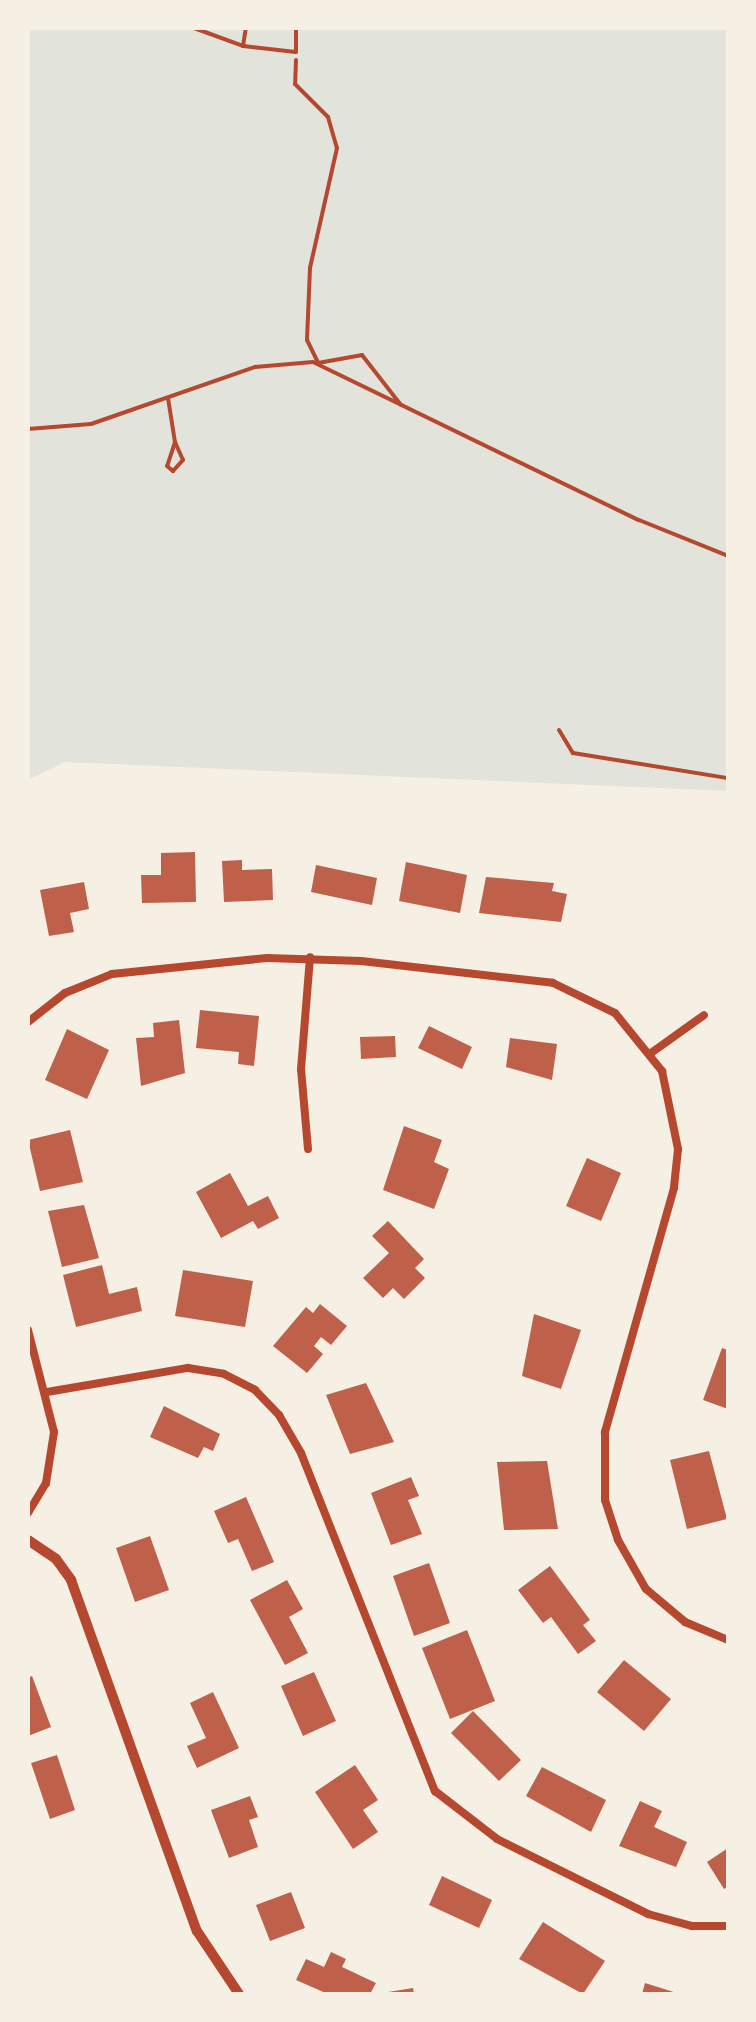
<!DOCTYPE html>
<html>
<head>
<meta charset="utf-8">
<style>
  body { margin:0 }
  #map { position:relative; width:756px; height:2022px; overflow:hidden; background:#f6efe4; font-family:Rubik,sans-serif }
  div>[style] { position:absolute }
  .green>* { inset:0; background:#e2e4dc }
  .building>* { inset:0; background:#bf614a }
  .path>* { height:4px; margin:-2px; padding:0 2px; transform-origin:2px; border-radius:2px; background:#b5482f }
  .service>* { height:4px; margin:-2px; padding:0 2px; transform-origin:2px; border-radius:2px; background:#b5482f }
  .minor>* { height:8px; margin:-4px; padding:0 4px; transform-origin:4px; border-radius:4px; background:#b5482f }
  .tertiary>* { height:10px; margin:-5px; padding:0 5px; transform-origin:5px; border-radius:5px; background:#b5482f }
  span { translate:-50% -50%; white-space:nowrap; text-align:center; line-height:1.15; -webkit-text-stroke:8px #f6efe4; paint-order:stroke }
  .frame { position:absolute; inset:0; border:30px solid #f6efe4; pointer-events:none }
</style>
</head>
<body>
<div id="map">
  <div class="green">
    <div style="clip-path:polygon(28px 28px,728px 28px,728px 791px,65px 762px,28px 780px)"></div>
  </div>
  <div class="building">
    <div style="clip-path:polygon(195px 852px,196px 902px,142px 903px,141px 875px,161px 875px,161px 853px)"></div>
    <div style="clip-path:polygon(242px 860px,242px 870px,272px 869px,273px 900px,224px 902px,222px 861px)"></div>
    <div style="clip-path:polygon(406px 862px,467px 875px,460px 913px,399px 901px)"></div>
    <div style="clip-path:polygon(316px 865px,377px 878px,372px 905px,311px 892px)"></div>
    <div style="clip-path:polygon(486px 877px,554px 883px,552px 891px,567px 894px,561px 922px,479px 913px)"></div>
    <div style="clip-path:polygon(84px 882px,89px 909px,70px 913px,74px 932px,49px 936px,40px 890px)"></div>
    <div style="clip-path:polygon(200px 1010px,259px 1016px,254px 1066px,238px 1064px,239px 1052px,196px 1048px)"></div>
    <div style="clip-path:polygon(179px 1020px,185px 1073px,141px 1086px,136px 1038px,154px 1037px,153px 1023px)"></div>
    <div style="clip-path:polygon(429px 1026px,472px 1047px,462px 1069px,418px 1048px)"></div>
    <div style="clip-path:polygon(67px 1029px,109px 1050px,87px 1099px,45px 1080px)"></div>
    <div style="clip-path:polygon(395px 1036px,396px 1057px,361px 1059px,360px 1037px)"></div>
    <div style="clip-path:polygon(510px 1038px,557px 1044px,552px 1080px,506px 1067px)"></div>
    <div style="clip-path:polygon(404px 1126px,442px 1140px,434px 1162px,449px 1169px,434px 1209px,383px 1190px)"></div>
    <div style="clip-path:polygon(70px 1130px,83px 1182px,40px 1191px,28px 1140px)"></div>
    <div style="clip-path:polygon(587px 1158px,621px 1173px,601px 1221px,566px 1206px)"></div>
    <div style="clip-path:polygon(230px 1173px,248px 1206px,268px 1196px,279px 1218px,258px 1229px,253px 1221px,221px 1238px,196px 1192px)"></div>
    <div style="clip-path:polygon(84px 1205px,99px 1258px,62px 1267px,48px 1211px)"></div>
    <div style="clip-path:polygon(388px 1221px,424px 1259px,415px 1268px,425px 1278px,404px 1299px,393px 1288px,383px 1298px,363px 1278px,389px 1253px,372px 1236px)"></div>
    <div style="clip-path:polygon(102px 1265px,109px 1294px,137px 1287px,142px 1311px,76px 1327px,63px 1275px)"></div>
    <div style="clip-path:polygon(183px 1270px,253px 1281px,245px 1327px,175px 1316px)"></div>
    <div style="clip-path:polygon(320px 1304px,347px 1326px,331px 1345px,321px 1337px,314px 1346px,323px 1354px,307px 1373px,273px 1346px,306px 1307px,313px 1313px)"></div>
    <div style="clip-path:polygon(534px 1314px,581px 1330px,561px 1389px,522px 1376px)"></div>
    <div style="clip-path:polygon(722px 1348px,728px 1350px,728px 1409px,703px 1400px)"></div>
    <div style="clip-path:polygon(366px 1383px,394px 1442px,350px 1454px,326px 1395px)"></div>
    <div style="clip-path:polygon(164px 1406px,220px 1434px,213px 1451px,204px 1447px,198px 1458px,150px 1437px)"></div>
    <div style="clip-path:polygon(709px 1451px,727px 1519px,687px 1529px,670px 1460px)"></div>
    <div style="clip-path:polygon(547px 1461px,558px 1529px,504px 1530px,497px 1462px)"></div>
    <div style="clip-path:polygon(411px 1477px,419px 1496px,408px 1500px,422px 1534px,391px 1545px,371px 1493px)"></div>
    <div style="clip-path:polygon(246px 1497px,274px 1562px,252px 1571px,238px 1539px,228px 1543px,214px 1511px)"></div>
    <div style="clip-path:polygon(150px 1536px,169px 1590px,135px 1602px,116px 1548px)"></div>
    <div style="clip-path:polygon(429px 1563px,450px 1623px,414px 1636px,393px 1576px)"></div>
    <div style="clip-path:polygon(550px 1566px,590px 1620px,583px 1625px,596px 1641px,578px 1654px,551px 1617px,543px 1623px,518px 1590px)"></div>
    <div style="clip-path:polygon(287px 1580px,303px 1609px,289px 1617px,308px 1653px,285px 1665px,250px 1600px)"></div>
    <div style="clip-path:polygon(467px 1630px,495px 1701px,450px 1719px,422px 1648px)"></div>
    <div style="clip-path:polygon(624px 1660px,671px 1699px,644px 1731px,597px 1692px)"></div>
    <div style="clip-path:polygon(314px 1672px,336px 1721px,303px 1736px,281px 1686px)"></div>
    <div style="clip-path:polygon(32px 1676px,51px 1727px,28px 1736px,28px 1678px)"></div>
    <div style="clip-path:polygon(213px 1692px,239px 1748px,197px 1768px,187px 1746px,206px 1738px,190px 1703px)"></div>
    <div style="clip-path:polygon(473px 1711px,521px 1760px,499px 1781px,451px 1733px)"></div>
    <div style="clip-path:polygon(57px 1755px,75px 1810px,50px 1819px,31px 1763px)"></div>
    <div style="clip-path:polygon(355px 1765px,378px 1800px,363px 1810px,378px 1832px,353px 1849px,315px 1792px)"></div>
    <div style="clip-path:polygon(542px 1767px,606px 1800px,591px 1832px,526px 1796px)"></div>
    <div style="clip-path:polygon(250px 1796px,258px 1817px,249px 1820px,258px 1847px,229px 1858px,211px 1810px)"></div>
    <div style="clip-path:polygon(640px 1801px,662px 1811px,654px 1827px,687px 1842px,676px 1867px,619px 1846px)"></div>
    <div style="clip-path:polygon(728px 1848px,728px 1887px,724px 1889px,707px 1862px)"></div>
    <div style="clip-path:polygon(442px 1876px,492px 1900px,479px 1928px,429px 1905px)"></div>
    <div style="clip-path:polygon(291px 1892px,305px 1928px,270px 1941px,256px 1905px)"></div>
    <div style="clip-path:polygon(543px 1922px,605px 1961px,583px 1994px,519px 1959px)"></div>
    <div style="clip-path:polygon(331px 1952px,346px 1959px,342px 1967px,376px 1983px,370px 1994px,328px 1994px,296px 1980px,306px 1959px,324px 1967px)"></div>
    <div style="clip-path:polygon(645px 1983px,680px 1994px,642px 1994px)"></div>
    <div style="clip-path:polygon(413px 1988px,414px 1994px,388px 1994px,388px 1992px)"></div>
  </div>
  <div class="path">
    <div style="left:296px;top:60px;width:24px;rotate:92deg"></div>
    <div style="left:295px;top:84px;width:47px;rotate:45deg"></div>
    <div style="left:328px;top:117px;width:32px;rotate:74deg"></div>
    <div style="left:337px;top:148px;width:123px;rotate:102.7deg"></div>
    <div style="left:310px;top:268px;width:72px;rotate:92.4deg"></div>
    <div style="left:307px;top:340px;width:25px;rotate:64deg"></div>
    <div style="left:318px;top:363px;width:45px;rotate:-10.3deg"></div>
    <div style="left:362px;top:355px;width:63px;rotate:52deg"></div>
    <div style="left:168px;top:398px;width:45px;rotate:81deg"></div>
    <div style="left:175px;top:442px;width:25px;rotate:108deg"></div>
    <div style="left:167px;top:466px;width:8px;rotate:40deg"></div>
    <div style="left:173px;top:471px;width:15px;rotate:-48deg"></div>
    <div style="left:183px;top:460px;width:20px;rotate:-114deg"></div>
    <div style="left:28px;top:429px;width:63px;rotate:-4.5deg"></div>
    <div style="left:91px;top:424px;width:174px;rotate:-19.2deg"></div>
    <div style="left:255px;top:367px;width:58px;rotate:-4.9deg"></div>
    <div style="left:313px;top:362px;width:362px;rotate:25.9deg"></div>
    <div style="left:639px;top:520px;width:96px;rotate:22deg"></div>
    <div style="left:559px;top:730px;width:27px;rotate:59deg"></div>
    <div style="left:573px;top:753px;width:157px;rotate:9.2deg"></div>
  </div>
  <div class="service">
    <div style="left:194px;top:28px;width:52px;rotate:20.2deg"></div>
    <div style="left:243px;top:46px;width:53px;rotate:6.5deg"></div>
    <div style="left:296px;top:52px;width:24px;rotate:-90deg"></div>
    <div style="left:243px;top:46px;width:18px;rotate:-81deg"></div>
  </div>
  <div class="minor">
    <div style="left:28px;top:1022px;width:47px;rotate:-38.1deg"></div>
    <div style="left:65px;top:993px;width:51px;rotate:-22deg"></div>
    <div style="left:112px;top:974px;width:156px;rotate:-5.9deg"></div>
    <div style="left:267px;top:958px;width:94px;rotate:1.8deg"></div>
    <div style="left:361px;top:961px;width:193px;rotate:6.5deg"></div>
    <div style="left:553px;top:983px;width:69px;rotate:25.8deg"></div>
    <div style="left:615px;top:1013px;width:75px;rotate:51deg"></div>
    <div style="left:662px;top:1071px;width:80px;rotate:78.4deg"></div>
    <div style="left:678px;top:1149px;width:39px;rotate:96deg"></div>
    <div style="left:674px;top:1188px;width:254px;rotate:105.8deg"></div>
    <div style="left:605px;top:1432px;width:68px;rotate:90deg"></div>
    <div style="left:605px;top:1500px;width:42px;rotate:72deg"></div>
    <div style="left:618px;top:1540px;width:56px;rotate:60.3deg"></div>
    <div style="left:646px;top:1589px;width:51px;rotate:40.2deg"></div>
    <div style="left:685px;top:1622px;width:47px;rotate:22.7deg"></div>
    <div style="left:651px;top:1053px;width:65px;rotate:-35.6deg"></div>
    <div style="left:308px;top:1149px;width:80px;rotate:-95deg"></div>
    <div style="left:301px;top:1069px;width:112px;rotate:-85.4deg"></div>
    <div style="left:28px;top:1330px;width:105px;rotate:75.7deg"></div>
    <div style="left:54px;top:1432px;width:52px;rotate:98.9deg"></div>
    <div style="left:46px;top:1483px;width:35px;rotate:121deg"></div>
    <div style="left:47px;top:1392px;width:143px;rotate:-9.7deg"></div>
    <div style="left:188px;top:1368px;width:36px;rotate:9deg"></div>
    <div style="left:224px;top:1374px;width:35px;rotate:27deg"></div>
    <div style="left:255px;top:1390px;width:35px;rotate:46deg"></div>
    <div style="left:279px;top:1415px;width:44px;rotate:59.9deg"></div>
    <div style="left:301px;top:1453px;width:364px;rotate:68.4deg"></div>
    <div style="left:435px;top:1791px;width:78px;rotate:37.7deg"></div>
    <div style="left:497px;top:1839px;width:169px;rotate:26.4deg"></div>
    <div style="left:648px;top:1914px;width:46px;rotate:15.3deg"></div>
    <div style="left:692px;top:1926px;width:36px"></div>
  </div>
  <div class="tertiary">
    <div style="left:28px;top:1540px;width:34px;rotate:34deg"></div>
    <div style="left:56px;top:1559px;width:26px;rotate:54deg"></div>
    <div style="left:71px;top:1580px;width:373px;rotate:70.3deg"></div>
    <div style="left:197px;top:1931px;width:76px;rotate:56.3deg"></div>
  </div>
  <div class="frame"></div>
</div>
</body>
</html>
